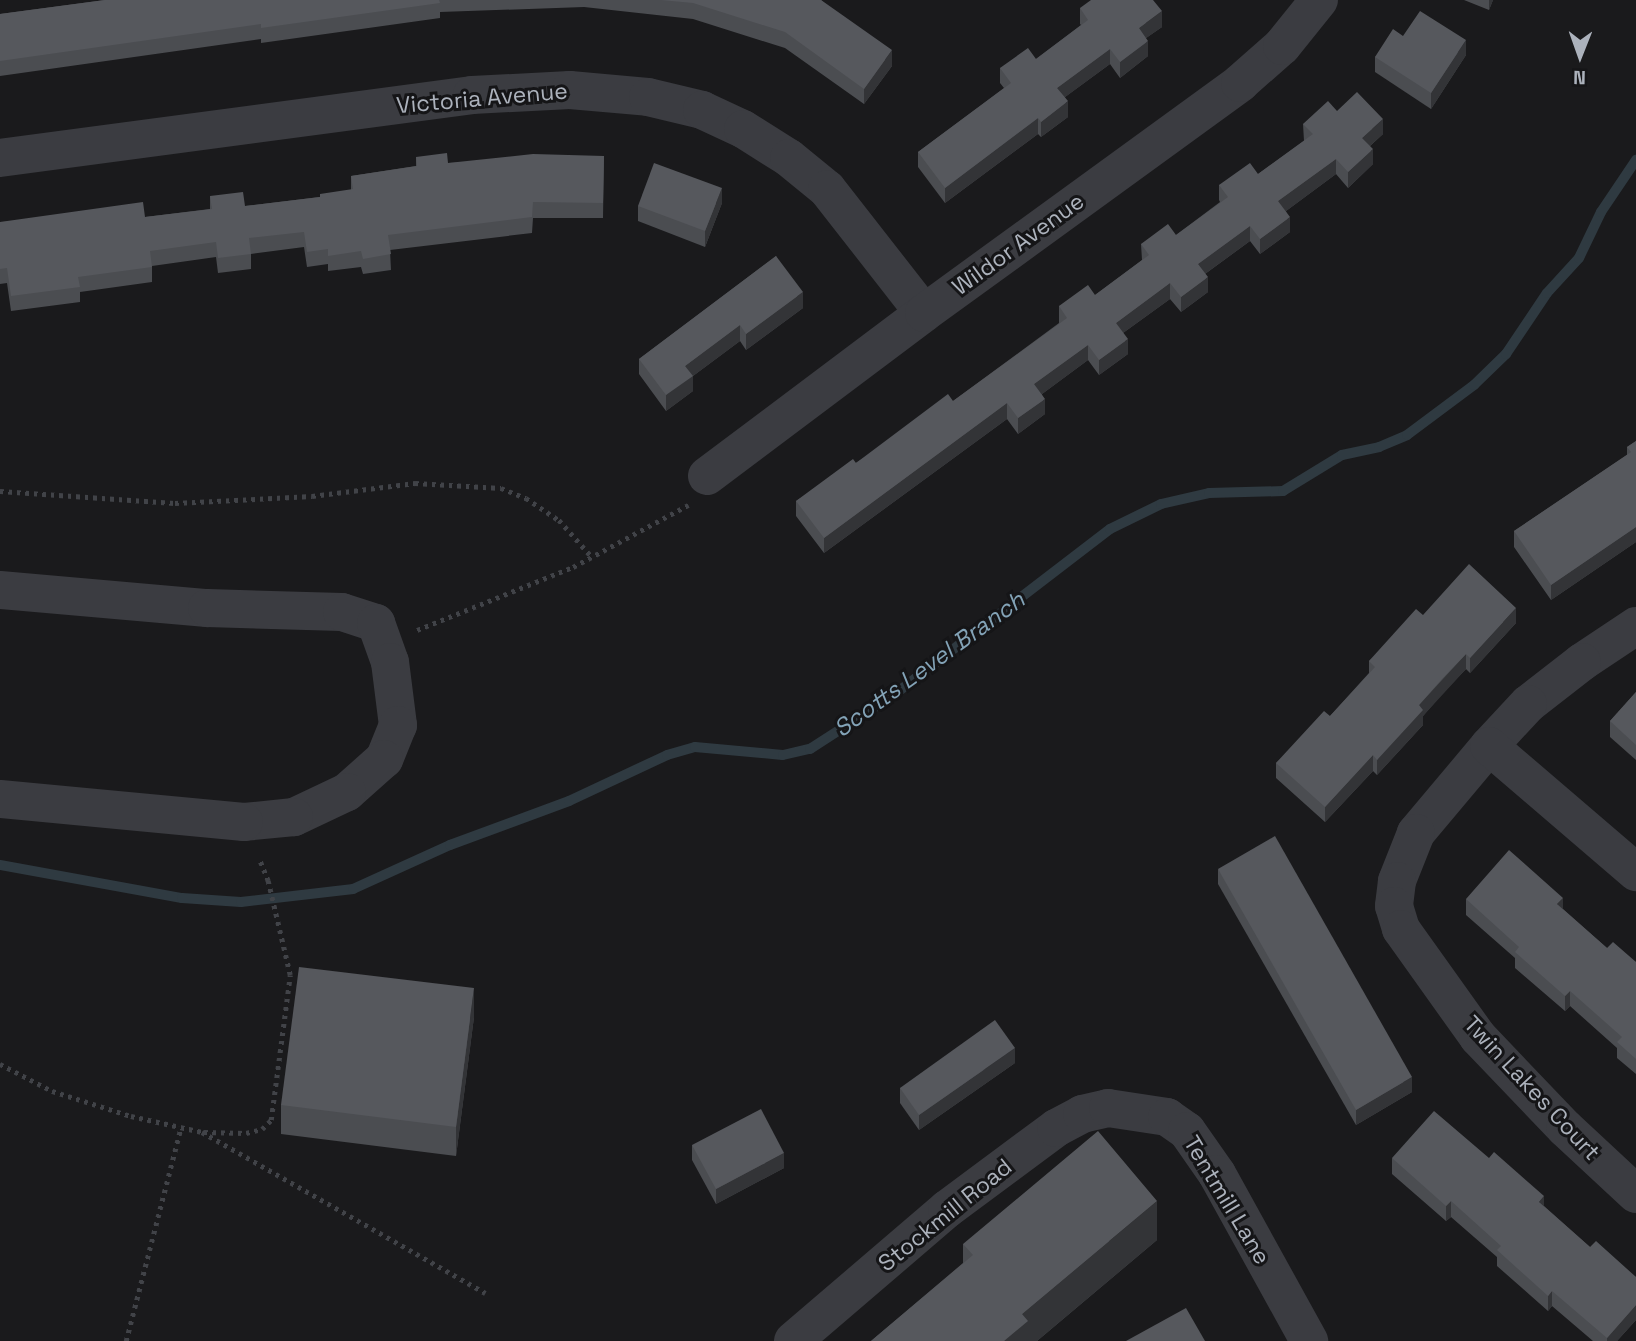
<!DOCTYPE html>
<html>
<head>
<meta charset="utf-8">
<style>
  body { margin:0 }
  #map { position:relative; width:1636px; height:1341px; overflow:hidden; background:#1a1a1c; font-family:"Space Grotesk",sans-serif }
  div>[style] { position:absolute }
  .stream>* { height:10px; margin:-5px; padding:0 5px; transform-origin:5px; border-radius:5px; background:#2f3a41 }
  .path>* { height:4.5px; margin-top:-2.25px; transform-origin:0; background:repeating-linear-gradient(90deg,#414348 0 3.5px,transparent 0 8.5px) }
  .minor>* { height:38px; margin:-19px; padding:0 19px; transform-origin:19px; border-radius:19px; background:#3b3c41 }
  .wall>* { inset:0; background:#4b4d51 }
  .shaded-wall>* { inset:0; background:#333437 }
  .building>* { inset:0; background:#56585d }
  span { translate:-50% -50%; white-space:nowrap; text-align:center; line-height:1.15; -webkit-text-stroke:6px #151517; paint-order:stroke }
  .street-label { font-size:23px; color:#acb2bc }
  .water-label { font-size:24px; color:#83a3b7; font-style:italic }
  .north { position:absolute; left:1545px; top:21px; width:70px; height:70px; -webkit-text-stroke:5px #151517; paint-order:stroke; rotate:181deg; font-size:19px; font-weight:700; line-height:28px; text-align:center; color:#acb2bc }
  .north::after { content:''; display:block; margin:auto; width:24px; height:32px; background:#acb2bc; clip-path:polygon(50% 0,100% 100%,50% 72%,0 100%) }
</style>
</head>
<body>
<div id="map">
  <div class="stream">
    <div style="left:0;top:865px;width:185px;rotate:10.3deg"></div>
    <div style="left:182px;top:898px;width:59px;rotate:3.9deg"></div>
    <div style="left:241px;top:902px;width:113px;rotate:-6.6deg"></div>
    <div style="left:353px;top:889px;width:107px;rotate:-24.4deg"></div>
    <div style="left:450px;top:845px;width:127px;rotate:-20.3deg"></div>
    <div style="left:569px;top:801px;width:108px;rotate:-25.1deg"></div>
    <div style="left:667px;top:755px;width:29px;rotate:-16deg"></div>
    <div style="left:695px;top:747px;width:88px;rotate:5.2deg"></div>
    <div style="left:783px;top:755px;width:28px;rotate:-13deg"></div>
    <div style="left:810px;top:749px;width:101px;rotate:-32.9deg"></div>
    <div style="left:895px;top:694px;width:271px;rotate:-37.5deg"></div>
    <div style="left:1110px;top:529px;width:57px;rotate:-26.1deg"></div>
    <div style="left:1161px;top:504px;width:49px;rotate:-12.9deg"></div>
    <div style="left:1209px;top:493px;width:74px;rotate:-1.5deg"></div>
    <div style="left:1283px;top:491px;width:69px;rotate:-31.4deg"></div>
    <div style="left:1342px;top:455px;width:38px;rotate:-12deg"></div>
    <div style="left:1379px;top:447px;width:30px;rotate:-23deg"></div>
    <div style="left:1407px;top:435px;width:84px;rotate:-36.7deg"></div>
    <div style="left:1474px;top:385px;width:45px;rotate:-44.1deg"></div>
    <div style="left:1506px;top:354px;width:73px;rotate:-56.1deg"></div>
    <div style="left:1547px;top:293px;width:47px;rotate:-47.6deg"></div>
    <div style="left:1579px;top:258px;width:51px;rotate:-64.4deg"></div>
    <div style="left:1601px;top:212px;width:63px;rotate:-56.1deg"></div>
  </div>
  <div class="path">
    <div style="left:0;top:491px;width:175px;rotate:3.9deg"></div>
    <div style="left:175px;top:503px;width:137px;rotate:-2.9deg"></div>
    <div style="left:312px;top:496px;width:104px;rotate:-7.2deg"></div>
    <div style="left:415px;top:483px;width:86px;rotate:3.3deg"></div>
    <div style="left:501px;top:488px;width:27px;rotate:22deg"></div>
    <div style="left:526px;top:498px;width:40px;rotate:34deg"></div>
    <div style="left:559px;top:520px;width:50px;rotate:48.3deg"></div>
    <div style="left:417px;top:630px;width:168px;rotate:-22deg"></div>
    <div style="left:573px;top:567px;width:131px;rotate:-28.3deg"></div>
    <div style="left:0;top:1064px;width:59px;rotate:27.4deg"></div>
    <div style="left:52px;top:1091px;width:83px;rotate:17.6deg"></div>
    <div style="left:131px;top:1116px;width:73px;rotate:12.7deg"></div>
    <div style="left:202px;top:1132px;width:326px;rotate:29.6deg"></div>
    <div style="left:204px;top:1132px;width:42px;rotate:1.4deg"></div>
    <div style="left:246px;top:1133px;width:16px;rotate:-14deg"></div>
    <div style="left:262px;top:1129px;width:13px;rotate:-45deg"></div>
    <div style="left:271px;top:1120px;width:146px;rotate:-82.5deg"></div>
    <div style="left:290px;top:975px;width:97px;rotate:-103.2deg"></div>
    <div style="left:268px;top:881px;width:24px;rotate:-112deg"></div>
    <div style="left:126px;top:1341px;width:221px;rotate:-75.6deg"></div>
  </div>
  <div class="minor">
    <div style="left:0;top:158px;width:476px;rotate:-7.6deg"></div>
    <div style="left:472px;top:95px;width:98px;rotate:-2.9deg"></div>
    <div style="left:570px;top:90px;width:78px;rotate:5.1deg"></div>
    <div style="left:648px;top:97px;width:56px;rotate:13.5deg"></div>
    <div style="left:702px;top:110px;width:45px;rotate:24.9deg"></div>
    <div style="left:743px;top:129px;width:54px;rotate:32.2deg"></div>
    <div style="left:789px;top:158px;width:49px;rotate:39.2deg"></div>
    <div style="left:827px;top:189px;width:157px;rotate:52deg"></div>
    <div style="left:707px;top:476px;width:271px;rotate:-36.9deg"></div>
    <div style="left:924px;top:313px;width:391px;rotate:-36deg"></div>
    <div style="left:1240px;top:83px;width:56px;rotate:-41.4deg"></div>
    <div style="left:1282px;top:46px;width:59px;rotate:-51.2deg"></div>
    <div style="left:0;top:590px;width:208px;rotate:5deg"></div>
    <div style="left:207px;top:608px;width:135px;rotate:1.7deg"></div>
    <div style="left:342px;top:612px;width:36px;rotate:18deg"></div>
    <div style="left:376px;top:623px;width:41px;rotate:70.3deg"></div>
    <div style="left:390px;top:662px;width:64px;rotate:82.8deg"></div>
    <div style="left:398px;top:725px;width:37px;rotate:112deg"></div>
    <div style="left:384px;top:759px;width:50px;rotate:138.3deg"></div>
    <div style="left:347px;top:792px;width:59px;rotate:154.7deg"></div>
    <div style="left:294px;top:817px;width:50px;rotate:174.3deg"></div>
    <div style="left:244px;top:822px;width:245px;rotate:-174.6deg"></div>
    <div style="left:1636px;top:626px;width:65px;rotate:146.3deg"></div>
    <div style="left:1582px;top:662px;width:68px;rotate:142.1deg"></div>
    <div style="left:1528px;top:704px;width:57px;rotate:132.9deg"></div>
    <div style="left:1489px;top:746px;width:114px;rotate:130deg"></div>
    <div style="left:1416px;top:833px;width:52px;rotate:111.6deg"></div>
    <div style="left:1397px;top:881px;width:25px;rotate:97deg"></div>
    <div style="left:1394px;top:906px;width:24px;rotate:73deg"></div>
    <div style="left:1401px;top:929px;width:133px;rotate:54.5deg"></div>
    <div style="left:1478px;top:1037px;width:126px;rotate:46.3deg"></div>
    <div style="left:1565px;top:1128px;width:97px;rotate:42.9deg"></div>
    <div style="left:1489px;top:746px;width:194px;rotate:40.6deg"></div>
    <div style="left:793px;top:1341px;width:203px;rotate:-40.6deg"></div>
    <div style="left:947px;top:1209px;width:136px;rotate:-36.6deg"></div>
    <div style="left:1056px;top:1128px;width:30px;rotate:-28deg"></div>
    <div style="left:1082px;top:1114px;width:27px;rotate:-13deg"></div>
    <div style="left:1108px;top:1108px;width:60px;rotate:8.7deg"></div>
    <div style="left:1167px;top:1117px;width:24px;rotate:35deg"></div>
    <div style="left:1187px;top:1131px;width:52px;rotate:55.1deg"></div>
    <div style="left:1217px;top:1174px;width:191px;rotate:61.1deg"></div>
  </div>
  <div class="wall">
    <div style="clip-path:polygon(105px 0,821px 0,892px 66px,864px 104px,785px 48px,693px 19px,584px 7px,440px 12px,440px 18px,261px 43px,261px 39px,0 76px,0 14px)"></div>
    <div style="clip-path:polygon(1464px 0,1493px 0,1489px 10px)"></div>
    <div style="clip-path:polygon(1080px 8px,1162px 27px,1146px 38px,1148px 56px,1120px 78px,1110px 64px,1065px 97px,1068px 117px,1041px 137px,1038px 134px,945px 203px,918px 167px,918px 152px,1004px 88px,1000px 83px,1000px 68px,1036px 59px,1081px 25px,1080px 24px)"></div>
    <div style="clip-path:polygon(1403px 36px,1466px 55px,1431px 109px,1375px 72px,1375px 57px)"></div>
    <div style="clip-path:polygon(1337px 111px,1383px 134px,1370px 146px,1373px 164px,1348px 188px,1336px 174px,1286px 211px,1290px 232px,1260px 254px,1250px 241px,1205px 274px,1208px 292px,1181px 312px,1170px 299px,1123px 333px,1128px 354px,1099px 375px,1088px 360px,1042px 394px,1045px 414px,1018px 434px,1007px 419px,824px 553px,796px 516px,796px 501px,953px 401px,1059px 323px,1059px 306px,1095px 295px,1142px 260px,1141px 244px,1176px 235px,1220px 202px,1219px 200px,1219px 185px,1258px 174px,1304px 141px,1303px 124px)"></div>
    <div style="clip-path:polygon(604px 156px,603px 218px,533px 218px,532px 233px,390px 250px,391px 270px,363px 274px,361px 267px,328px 271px,328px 264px,307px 267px,304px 247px,251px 254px,251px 269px,218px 273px,216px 257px,152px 266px,152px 282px,80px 292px,80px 302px,11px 311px,7px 283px,0 284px,0 222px,145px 217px,210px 209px,210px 196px,245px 206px,320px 197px,351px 190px,351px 176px,416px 166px,416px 157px,448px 163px)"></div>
    <div style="clip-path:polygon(722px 203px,705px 247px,638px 221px,638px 206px)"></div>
    <div style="clip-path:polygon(776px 256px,803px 308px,746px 350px,740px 341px,693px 376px,693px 391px,666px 411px,639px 374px,639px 359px)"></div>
    <div style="clip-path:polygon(1636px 441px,1636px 542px,1551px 600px,1514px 547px,1514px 531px,1627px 455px,1627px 447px)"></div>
    <div style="clip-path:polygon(1423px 615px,1516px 623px,1470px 673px,1466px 669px,1442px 694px,1423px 716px,1423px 725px,1377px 775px,1373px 771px,1325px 822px,1276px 778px,1276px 763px,1330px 716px,1369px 673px,1369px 661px)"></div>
    <div style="clip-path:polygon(1636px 692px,1636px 760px,1610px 737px,1610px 721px)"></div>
    <div style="clip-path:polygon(1218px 869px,1412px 1092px,1356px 1125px,1218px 884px)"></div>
    <div style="clip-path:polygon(1466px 899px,1563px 909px,1607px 948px,1636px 962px,1636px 1074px,1617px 1058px,1617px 1048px,1570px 1006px,1565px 1011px,1515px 968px,1515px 958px,1466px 915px)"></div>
    <div style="clip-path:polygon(474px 1017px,456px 1156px,281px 1134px,281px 1105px)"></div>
    <div style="clip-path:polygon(1015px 1063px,919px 1130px,900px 1103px,900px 1088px)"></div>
    <div style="clip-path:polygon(692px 1145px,784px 1168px,716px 1204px,692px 1160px)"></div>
    <div style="clip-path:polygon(1392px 1158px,1544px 1206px,1590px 1247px,1636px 1277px,1636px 1320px,1617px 1341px,1593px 1341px,1552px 1306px,1548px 1311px,1497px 1266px,1497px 1257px,1451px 1217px,1446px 1221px,1392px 1174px)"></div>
    <div style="clip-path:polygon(1157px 1240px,1037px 1341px,871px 1341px,963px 1263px,963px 1244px)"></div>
  </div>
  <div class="shaded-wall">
    <div style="clip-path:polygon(1489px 0,1493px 0,1489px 10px)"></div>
    <div style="clip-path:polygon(1162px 11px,1162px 27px,1139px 43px,1139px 28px)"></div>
    <div style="clip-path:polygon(1466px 40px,1466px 55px,1431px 109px,1431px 93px)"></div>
    <div style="clip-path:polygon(1148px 41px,1148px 56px,1120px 78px,1120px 62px)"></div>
    <div style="clip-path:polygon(1110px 49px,1110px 64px,1057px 103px,1057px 88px)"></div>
    <div style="clip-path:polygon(892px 50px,892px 66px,864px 104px,864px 89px)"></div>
    <div style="clip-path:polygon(1068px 101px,1068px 117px,1041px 137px,1041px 122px)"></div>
    <div style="clip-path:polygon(1038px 118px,1038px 134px,945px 203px,945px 188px)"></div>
    <div style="clip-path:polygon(1383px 119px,1383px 134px,1362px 153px,1362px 138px)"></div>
    <div style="clip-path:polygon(1373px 149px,1373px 164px,1348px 188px,1348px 172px)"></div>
    <div style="clip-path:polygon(1336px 159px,1336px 174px,1278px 217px,1278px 201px)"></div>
    <div style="clip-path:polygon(722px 188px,722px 203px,705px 247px,705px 231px)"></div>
    <div style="clip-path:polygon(1290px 217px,1290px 232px,1260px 254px,1260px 239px)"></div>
    <div style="clip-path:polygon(1250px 226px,1250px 241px,1198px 279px,1198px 264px)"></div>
    <div style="clip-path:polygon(1208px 277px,1208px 292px,1181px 312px,1181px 297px)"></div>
    <div style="clip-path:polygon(1170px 283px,1170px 299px,1116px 338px,1116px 323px)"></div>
    <div style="clip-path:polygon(803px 292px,803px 308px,746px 350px,746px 334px)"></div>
    <div style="clip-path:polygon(740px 325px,740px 341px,693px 376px,693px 391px,666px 411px,666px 395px,685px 366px)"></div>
    <div style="clip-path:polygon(1128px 339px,1128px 354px,1099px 375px,1099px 360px)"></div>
    <div style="clip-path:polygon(1088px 345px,1088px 360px,1034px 400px,1034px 384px)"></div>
    <div style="clip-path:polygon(1045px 399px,1045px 414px,1018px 434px,1018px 418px)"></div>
    <div style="clip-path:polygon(1007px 403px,1007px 419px,824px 553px,824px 538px)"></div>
    <div style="clip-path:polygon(1636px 527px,1636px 542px,1551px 600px,1551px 585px)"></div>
    <div style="clip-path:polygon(1516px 608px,1516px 623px,1470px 673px,1470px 658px)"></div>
    <div style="clip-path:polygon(1466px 654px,1466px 669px,1423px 716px,1423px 725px,1377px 775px,1377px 760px,1419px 705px)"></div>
    <div style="clip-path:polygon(1373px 755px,1373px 771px,1325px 822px,1325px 807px)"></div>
    <div style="clip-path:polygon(1563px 898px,1563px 913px,1557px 904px)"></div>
    <div style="clip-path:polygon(474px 988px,474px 1017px,456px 1156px,456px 1127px)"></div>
    <div style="clip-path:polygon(1570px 991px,1570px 1006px,1565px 1011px,1565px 996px)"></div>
    <div style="clip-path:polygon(1015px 1048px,1015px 1063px,919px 1130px,919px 1115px)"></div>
    <div style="clip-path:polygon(1412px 1077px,1412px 1092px,1356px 1125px,1356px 1110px)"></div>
    <div style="clip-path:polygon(784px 1153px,784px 1168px,716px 1204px,716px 1189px)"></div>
    <div style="clip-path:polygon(1544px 1196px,1544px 1212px,1539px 1202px)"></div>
    <div style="clip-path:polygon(1157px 1201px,1157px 1240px,1037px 1341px,1004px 1341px,1022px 1314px)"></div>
    <div style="clip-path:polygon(1451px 1201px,1451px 1217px,1446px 1221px,1446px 1206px)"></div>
    <div style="clip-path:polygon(1552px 1291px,1552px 1306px,1548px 1311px,1548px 1296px)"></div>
    <div style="clip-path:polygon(1636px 1305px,1636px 1320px,1617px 1341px,1607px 1341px,1607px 1338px)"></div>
  </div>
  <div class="building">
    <div style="clip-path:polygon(105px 0,439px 0,440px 3px,261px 28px,261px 24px,0 61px,0 14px)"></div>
    <div style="clip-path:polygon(661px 0,821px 0,892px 50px,864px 89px,785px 32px,693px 3px)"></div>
    <div style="clip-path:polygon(1091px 0,1153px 0,1162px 11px,1139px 28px,1148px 41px,1120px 62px,1110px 49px,1057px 88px,1068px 101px,1041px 122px,1038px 118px,945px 188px,918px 152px,1011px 83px,1000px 68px,1028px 48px,1036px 59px,1088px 20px,1080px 8px)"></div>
    <div style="clip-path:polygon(1420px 11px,1466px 40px,1431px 93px,1375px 57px,1393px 29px,1403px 36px)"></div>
    <div style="clip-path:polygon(1357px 92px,1383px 119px,1362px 138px,1373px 149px,1348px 172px,1336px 159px,1278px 201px,1290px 217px,1260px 239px,1250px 226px,1198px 264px,1208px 277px,1181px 297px,1170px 283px,1116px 323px,1128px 339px,1099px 360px,1088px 345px,1034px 384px,1045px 399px,1018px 418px,1007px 403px,824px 538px,796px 501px,853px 459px,856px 463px,948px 394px,953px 401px,1067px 318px,1059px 306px,1088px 285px,1095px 295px,1149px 255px,1141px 244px,1168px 224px,1176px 235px,1228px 197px,1219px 185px,1250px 163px,1258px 174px,1313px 134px,1303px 124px,1328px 101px,1337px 111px)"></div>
    <div style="clip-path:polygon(447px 153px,448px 163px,533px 154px,604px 156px,603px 203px,533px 202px,532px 217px,388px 235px,391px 254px,363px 259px,361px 251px,328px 256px,328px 249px,307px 252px,304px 232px,249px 238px,251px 254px,218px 258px,216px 242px,150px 251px,152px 267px,78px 277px,80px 287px,11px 296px,7px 268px,0 269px,0 222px,143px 202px,145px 217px,212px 209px,210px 196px,243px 192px,245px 206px,320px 197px,320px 194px,353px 189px,351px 176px,417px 166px,416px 157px)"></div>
    <div style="clip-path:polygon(654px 163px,722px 188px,705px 231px,638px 206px)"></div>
    <div style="clip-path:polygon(776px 256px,803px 292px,746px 334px,740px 325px,685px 366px,693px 376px,666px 395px,639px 359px)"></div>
    <div style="clip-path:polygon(1636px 441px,1636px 527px,1551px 585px,1514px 531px,1631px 452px,1627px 447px)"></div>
    <div style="clip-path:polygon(1469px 564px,1516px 608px,1470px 658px,1466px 654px,1442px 679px,1419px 705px,1423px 710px,1377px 760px,1373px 755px,1325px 807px,1276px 763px,1324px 711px,1330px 716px,1354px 690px,1375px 667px,1369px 661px,1416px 609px,1423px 615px)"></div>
    <div style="clip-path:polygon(1636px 692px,1636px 745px,1610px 721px)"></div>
    <div style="clip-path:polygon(1275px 836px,1412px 1077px,1356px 1110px,1218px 869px)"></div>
    <div style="clip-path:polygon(1509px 850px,1563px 898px,1557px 904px,1607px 948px,1613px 942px,1636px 962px,1636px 1059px,1617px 1042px,1622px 1037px,1570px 991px,1565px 996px,1515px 952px,1519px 947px,1466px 899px)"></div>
    <div style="clip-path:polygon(299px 967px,474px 988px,456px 1127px,281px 1105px)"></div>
    <div style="clip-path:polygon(995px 1020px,1015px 1048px,919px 1115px,900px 1088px)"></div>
    <div style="clip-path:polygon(761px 1109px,784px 1153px,716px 1189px,692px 1145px)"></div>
    <div style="clip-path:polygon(1434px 1111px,1489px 1158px,1494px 1152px,1544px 1196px,1539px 1202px,1590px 1247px,1596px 1241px,1636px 1277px,1636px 1305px,1607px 1338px,1552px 1291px,1548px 1296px,1497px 1250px,1501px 1246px,1451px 1201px,1446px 1206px,1392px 1158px)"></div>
    <div style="clip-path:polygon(1098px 1131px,1157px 1201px,1022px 1314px,1028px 1321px,1004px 1341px,871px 1341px,973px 1255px,963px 1244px)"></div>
    <div style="clip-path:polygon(1186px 1308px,1205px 1341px,1126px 1341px)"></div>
  </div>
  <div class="street-label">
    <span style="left:482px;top:98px;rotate:-5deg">Victoria Avenue</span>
    <span style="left:1018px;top:244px;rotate:-36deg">Wildor Avenue</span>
    <span style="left:1532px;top:1088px;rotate:47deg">Twin Lakes Court</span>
    <span style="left:1227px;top:1200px;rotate:59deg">Tentmill Lane</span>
    <span style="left:945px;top:1215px;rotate:-39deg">Stockmill Road</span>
  </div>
  <div class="water-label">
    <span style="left:929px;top:664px;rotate:-36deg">Scotts Level Branch</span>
  </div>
  <div class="north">N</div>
</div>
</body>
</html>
